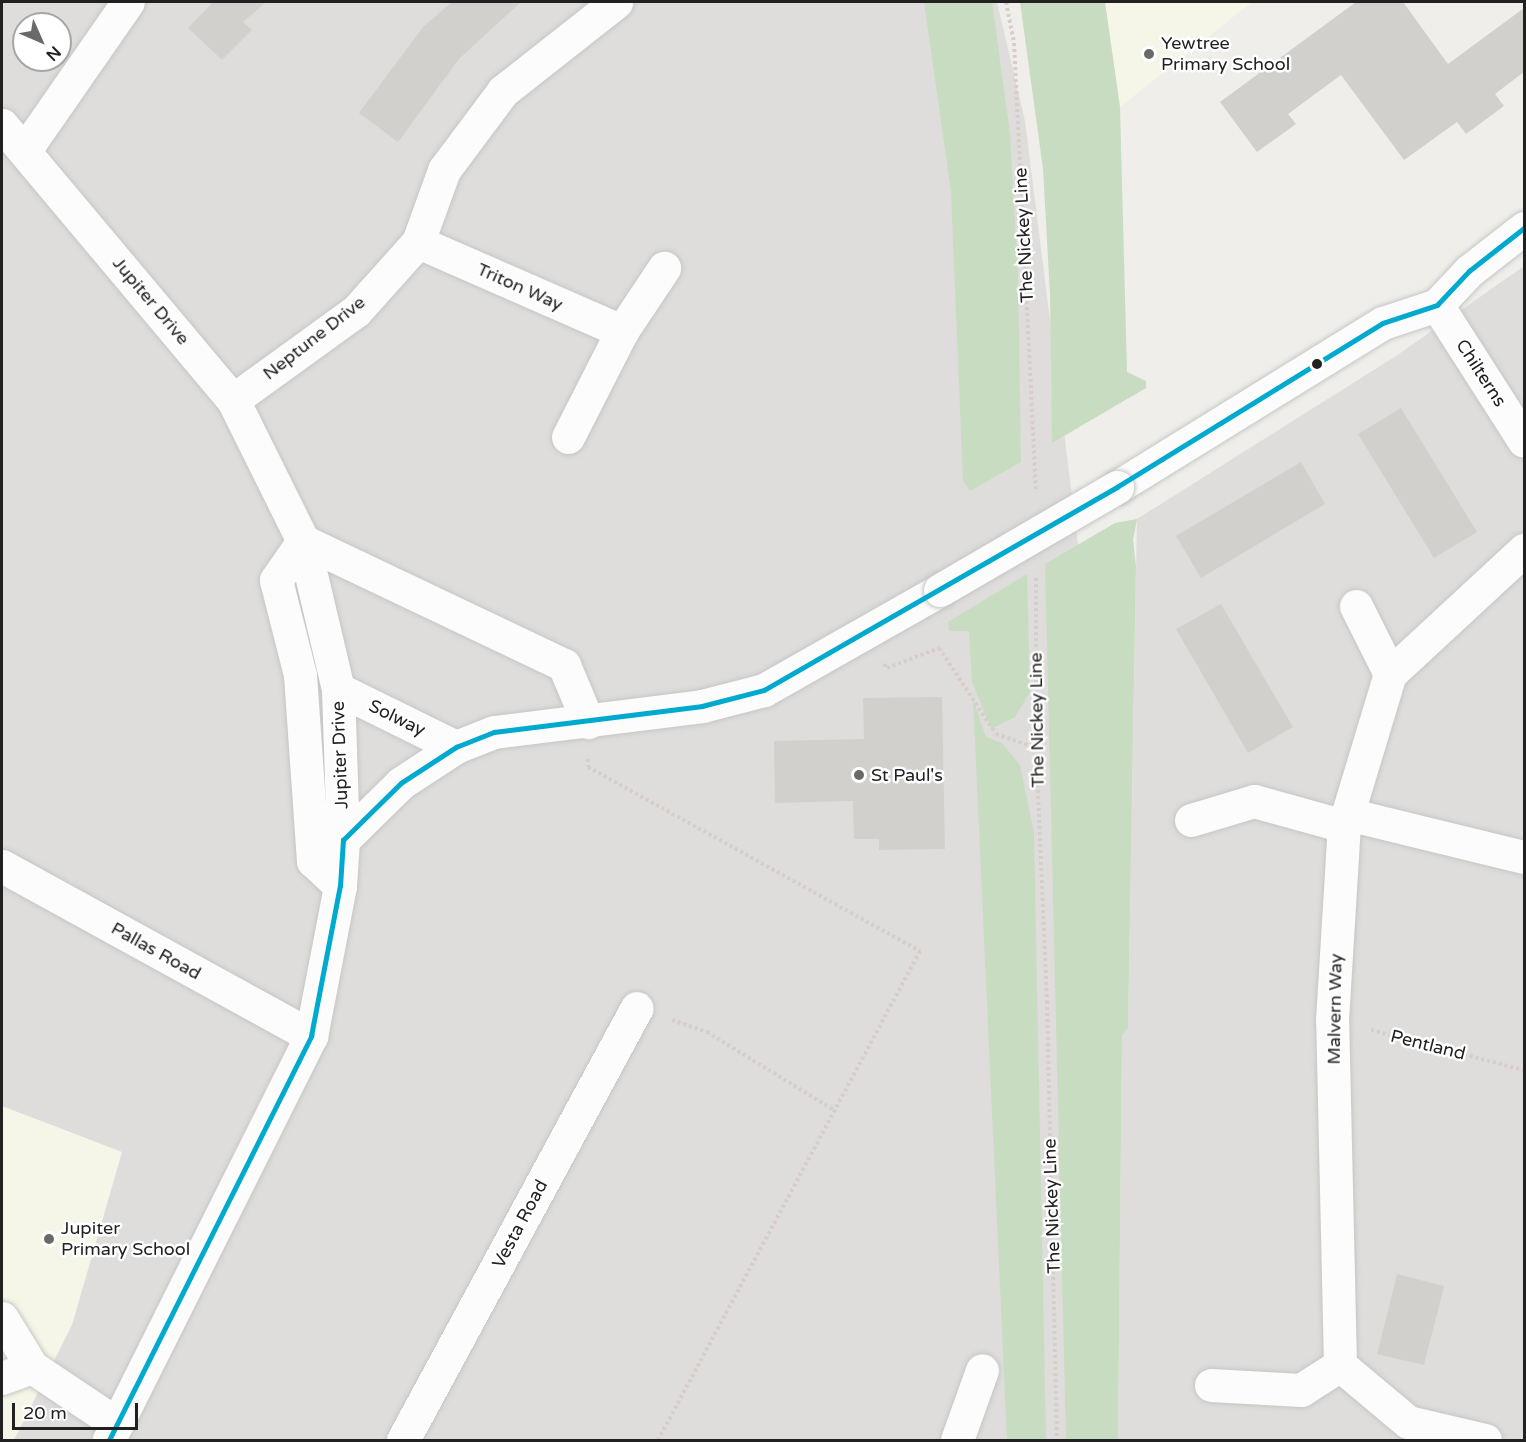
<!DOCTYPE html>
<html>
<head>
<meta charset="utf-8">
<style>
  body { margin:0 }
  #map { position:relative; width:1526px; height:1442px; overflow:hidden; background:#efeeea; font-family:"Varela Round",sans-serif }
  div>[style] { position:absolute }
  .residential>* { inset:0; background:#dedddb }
  .education>* { inset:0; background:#f5f6e7 }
  .forest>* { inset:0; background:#c8dcc1 }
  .building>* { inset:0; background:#d2d0cd }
  .path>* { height:4px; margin-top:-2px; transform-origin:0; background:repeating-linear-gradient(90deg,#d7cdca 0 3px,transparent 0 6px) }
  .roads { filter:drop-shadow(0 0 2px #c6c6c4) drop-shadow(0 0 2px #c6c6c4) }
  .minor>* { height:33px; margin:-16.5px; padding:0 16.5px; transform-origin:16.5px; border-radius:16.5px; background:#fdfcfc }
  .bridges { filter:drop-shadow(0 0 2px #c6c6c4) drop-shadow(0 0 2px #c6c6c4) }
  .minor-bridge>* { height:33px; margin:-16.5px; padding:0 16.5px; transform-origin:16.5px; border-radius:16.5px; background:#fdfcfc }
  .bus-1>* { height:4.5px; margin:-2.25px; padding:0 2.25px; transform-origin:2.25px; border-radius:2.25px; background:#00a9ce }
  .dots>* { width:16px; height:16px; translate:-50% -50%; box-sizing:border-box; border:3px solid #fff; border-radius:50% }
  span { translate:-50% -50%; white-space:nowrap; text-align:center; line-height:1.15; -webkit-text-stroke:5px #fff; paint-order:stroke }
  .poi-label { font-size:18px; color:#212121 }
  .left { translate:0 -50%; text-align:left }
  .street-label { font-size:18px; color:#212121 }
  .frame { position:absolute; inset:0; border:3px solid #212121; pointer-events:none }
  .north { position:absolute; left:12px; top:12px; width:60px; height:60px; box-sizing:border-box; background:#fff; border:2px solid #a6a6a6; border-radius:50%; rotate:135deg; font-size:16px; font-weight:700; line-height:24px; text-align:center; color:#212121 }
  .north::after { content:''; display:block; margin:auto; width:21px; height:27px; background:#696967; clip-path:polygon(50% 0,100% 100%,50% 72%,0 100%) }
  .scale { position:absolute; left:12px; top:1403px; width:126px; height:27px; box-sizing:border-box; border:3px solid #212121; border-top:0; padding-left:8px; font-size:18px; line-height:21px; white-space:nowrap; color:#212121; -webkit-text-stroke:4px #fff; paint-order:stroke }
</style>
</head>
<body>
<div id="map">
  <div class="residential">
    <div style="clip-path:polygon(evenodd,2px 2px,997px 2px,1025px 121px,1083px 584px,1057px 1034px,1075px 1440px,2px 1440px,2px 2px,24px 24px,60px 24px,60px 60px,24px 60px,24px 24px)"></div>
    <div style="clip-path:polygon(1524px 266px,1524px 1440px,1118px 1440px,1122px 1035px,1128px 1029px,1137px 519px,1396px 356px)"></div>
  </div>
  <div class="education">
    <div style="clip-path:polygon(1105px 2px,1252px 2px,1120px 107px)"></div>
    <div style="clip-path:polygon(2px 1106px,122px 1152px,72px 1325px,14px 1440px,2px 1440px)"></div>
  </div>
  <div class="forest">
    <div style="clip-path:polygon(924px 2px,992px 2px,1010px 134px,1018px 273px,1021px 462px,970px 491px,963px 481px,951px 192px)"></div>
    <div style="clip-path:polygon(1020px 2px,1105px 2px,1120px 107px,1127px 372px,1146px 381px,1146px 388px,1052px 443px,1050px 294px,1043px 169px)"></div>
    <div style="clip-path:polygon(1137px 519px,1133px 540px,1136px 567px,1128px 1029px,1122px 1035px,1118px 1440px,1066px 1440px,1045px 564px,1115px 523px)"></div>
    <div style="clip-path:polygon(1027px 574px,1030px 692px,1015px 717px,991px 729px,972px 682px,969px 631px,949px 631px,948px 622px)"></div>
    <div style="clip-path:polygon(973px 699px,986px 737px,1002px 743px,1020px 765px,1034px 833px,1046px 1440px,1007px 1440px)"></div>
  </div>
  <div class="building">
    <div style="clip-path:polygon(213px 2px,266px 2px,243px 22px,252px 30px,222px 60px,188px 28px)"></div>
    <div style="clip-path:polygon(452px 2px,521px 2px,459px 59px,398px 142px,359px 113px,423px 27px)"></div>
    <div style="clip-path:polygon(1356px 2px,1403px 2px,1448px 64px,1524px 8px,1524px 72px,1495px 94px,1504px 106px,1466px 134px,1457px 122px,1404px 160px,1341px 75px,1288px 114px,1296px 124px,1257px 152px,1220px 102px)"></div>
    <div style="clip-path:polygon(1401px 408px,1477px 532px,1434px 558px,1358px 434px)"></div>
    <div style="clip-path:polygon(1301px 462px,1325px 504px,1201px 578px,1176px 536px)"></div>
    <div style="clip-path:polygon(1221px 604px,1293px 727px,1248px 753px,1176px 629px)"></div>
    <div style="clip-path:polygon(942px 697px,945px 849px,879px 850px,879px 839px,854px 839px,853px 801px,775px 803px,774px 741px,864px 739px,863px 698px)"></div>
    <div style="clip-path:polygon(1397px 1274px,1444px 1286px,1424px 1365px,1377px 1354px)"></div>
  </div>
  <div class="path">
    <div style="left:1006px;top:2px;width:42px;rotate:79deg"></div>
    <div style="left:1014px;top:43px;width:447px;rotate:87.2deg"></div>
    <div style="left:1036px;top:578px;width:170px;rotate:90deg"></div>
    <div style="left:1036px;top:748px;width:253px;rotate:87.5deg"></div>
    <div style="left:1047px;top:1001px;width:439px;rotate:88.7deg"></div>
    <div style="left:884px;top:664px;width:5px;rotate:53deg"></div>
    <div style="left:887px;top:668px;width:56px;rotate:-21deg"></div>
    <div style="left:939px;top:648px;width:103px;rotate:56.5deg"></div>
    <div style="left:996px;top:734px;width:42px;rotate:19.3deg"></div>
    <div style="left:588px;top:759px;width:8px;rotate:90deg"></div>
    <div style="left:588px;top:767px;width:380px;rotate:29deg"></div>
    <div style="left:920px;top:951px;width:555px;rotate:118.18deg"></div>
    <div style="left:672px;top:1020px;width:37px;rotate:19deg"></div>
    <div style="left:707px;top:1032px;width:149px;rotate:31.6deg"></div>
    <div style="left:1371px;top:1030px;width:158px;rotate:14.7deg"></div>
  </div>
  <div class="roads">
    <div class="minor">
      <div style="left:2px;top:125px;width:359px;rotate:50deg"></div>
      <div style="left:233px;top:400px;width:157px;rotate:63.6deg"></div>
      <div style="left:303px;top:541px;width:152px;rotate:76.7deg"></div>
      <div style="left:338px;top:689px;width:151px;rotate:88.1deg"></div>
      <div style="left:343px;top:840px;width:46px;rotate:93.7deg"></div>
      <div style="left:340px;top:886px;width:153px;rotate:100.9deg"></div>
      <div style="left:311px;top:1036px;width:452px;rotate:116.6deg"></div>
      <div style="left:25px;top:150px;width:180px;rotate:-55.2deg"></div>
      <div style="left:418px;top:242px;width:223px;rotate:23.6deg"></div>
      <div style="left:1437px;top:305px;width:161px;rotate:57.4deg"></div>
      <div style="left:1437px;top:305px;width:47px;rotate:-46.7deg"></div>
      <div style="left:1469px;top:271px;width:70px;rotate:-38deg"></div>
      <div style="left:233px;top:400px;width:152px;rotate:-35.9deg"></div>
      <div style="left:356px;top:311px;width:93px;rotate:-48.1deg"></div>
      <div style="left:418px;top:242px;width:77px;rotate:-70.1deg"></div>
      <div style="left:444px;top:170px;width:99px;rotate:-53.2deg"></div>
      <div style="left:503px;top:91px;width:144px;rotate:-38.2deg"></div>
      <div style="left:568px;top:437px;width:119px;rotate:-63deg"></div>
      <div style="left:622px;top:331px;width:76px;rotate:-56.3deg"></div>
      <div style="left:1117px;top:487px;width:312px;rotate:-31.7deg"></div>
      <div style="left:1383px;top:323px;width:57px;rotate:-18.4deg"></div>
      <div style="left:1356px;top:606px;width:76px;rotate:63.4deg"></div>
      <div style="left:338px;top:689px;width:131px;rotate:26.2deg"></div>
      <div style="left:1347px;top:814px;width:182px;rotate:13.7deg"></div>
      <div style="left:1191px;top:820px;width:66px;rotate:-16.8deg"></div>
      <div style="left:1254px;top:801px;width:93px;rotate:15.5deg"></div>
      <div style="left:343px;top:840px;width:81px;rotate:-44.5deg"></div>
      <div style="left:401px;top:783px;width:66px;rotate:-33.2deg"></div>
      <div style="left:456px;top:747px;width:41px;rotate:-21.5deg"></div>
      <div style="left:494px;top:732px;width:210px;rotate:-7.1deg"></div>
      <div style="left:702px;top:706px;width:64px;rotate:-14.5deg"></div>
      <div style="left:764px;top:690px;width:202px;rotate:-29.6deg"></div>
      <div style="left:2px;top:866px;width:353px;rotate:28.8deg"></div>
      <div style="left:340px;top:886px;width:37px;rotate:-137deg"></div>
      <div style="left:313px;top:861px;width:186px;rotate:-94deg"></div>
      <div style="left:300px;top:675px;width:98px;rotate:-104.2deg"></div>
      <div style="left:276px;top:580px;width:47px;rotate:-55.3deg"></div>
      <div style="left:303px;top:541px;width:289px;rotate:25.4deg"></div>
      <div style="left:564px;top:665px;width:62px;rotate:67.2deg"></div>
      <div style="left:2px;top:1318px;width:57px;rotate:58.5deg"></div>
      <div style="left:32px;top:1367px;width:32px;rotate:160deg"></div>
      <div style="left:32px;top:1367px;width:102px;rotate:33.8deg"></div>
      <div style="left:1211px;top:1385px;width:90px;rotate:3.2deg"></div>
      <div style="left:1301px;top:1390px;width:46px;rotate:-32.7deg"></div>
      <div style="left:403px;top:1440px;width:491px;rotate:-61.6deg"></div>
      <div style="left:957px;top:1440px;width:74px;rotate:-70.3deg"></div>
      <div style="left:1485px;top:1440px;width:79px;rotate:-166.8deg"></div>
      <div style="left:1408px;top:1422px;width:89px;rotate:-140deg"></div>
      <div style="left:1340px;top:1365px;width:345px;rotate:-91.3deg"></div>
      <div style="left:1332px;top:1020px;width:194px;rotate:-86.5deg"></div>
      <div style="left:1344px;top:826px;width:159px;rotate:-73.2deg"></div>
      <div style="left:1390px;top:674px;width:183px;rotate:-42.8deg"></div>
    </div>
  </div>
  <div class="bridges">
    <div class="minor-bridge">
      <div style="left:940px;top:590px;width:205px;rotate:-30.2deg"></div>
    </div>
  </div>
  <div class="bus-1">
    <div style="left:109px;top:1440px;width:452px;rotate:-63.4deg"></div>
    <div style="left:311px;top:1036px;width:153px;rotate:-79.1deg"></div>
    <div style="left:340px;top:886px;width:46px;rotate:-86.3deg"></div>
    <div style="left:343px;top:840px;width:81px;rotate:-44.5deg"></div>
    <div style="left:401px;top:783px;width:66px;rotate:-33.2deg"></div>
    <div style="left:456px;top:747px;width:41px;rotate:-21.5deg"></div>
    <div style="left:494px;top:732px;width:210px;rotate:-7.1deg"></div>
    <div style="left:702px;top:706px;width:64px;rotate:-14.5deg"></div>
    <div style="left:764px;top:690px;width:407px;rotate:-29.9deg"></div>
    <div style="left:1117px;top:487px;width:312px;rotate:-31.7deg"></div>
    <div style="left:1383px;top:323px;width:57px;rotate:-18.4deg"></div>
    <div style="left:1437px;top:305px;width:47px;rotate:-46.7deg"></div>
    <div style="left:1469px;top:271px;width:70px;rotate:-38deg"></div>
  </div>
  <div class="dots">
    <div style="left:1149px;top:54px;background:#696967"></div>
    <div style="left:1317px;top:364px;background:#212121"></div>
    <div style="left:859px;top:775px;background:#696967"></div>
    <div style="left:49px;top:1239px;background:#696967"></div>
  </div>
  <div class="poi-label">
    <span class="left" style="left:1161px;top:54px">Yewtree<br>Primary School</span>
    <span class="left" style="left:871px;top:775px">St Paul's</span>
    <span class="left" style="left:61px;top:1239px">Jupiter<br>Primary School</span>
  </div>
  <div class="street-label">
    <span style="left:1024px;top:235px;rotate:-93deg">The Nickey Line</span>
    <span style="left:520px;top:287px;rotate:24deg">Triton Way</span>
    <span style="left:151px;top:301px;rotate:50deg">Jupiter Drive</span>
    <span style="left:314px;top:338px;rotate:-38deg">Neptune Drive</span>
    <span style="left:1481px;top:373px;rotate:57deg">Chilterns</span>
    <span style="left:397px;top:718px;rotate:26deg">Solway</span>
    <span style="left:1037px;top:720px;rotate:-91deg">The Nickey Line</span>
    <span style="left:340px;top:755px;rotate:-92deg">Jupiter Drive</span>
    <span style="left:156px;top:951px;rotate:29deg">Pallas Road</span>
    <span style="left:1335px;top:1009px;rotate:-89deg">Malvern Way</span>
    <span style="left:1428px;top:1045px;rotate:14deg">Pentland</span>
    <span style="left:1052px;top:1206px;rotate:-92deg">The Nickey Line</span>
    <span style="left:520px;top:1224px;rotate:-62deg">Vesta Road</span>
  </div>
  <div class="frame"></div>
  <div class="north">N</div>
  <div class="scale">20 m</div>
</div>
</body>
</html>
